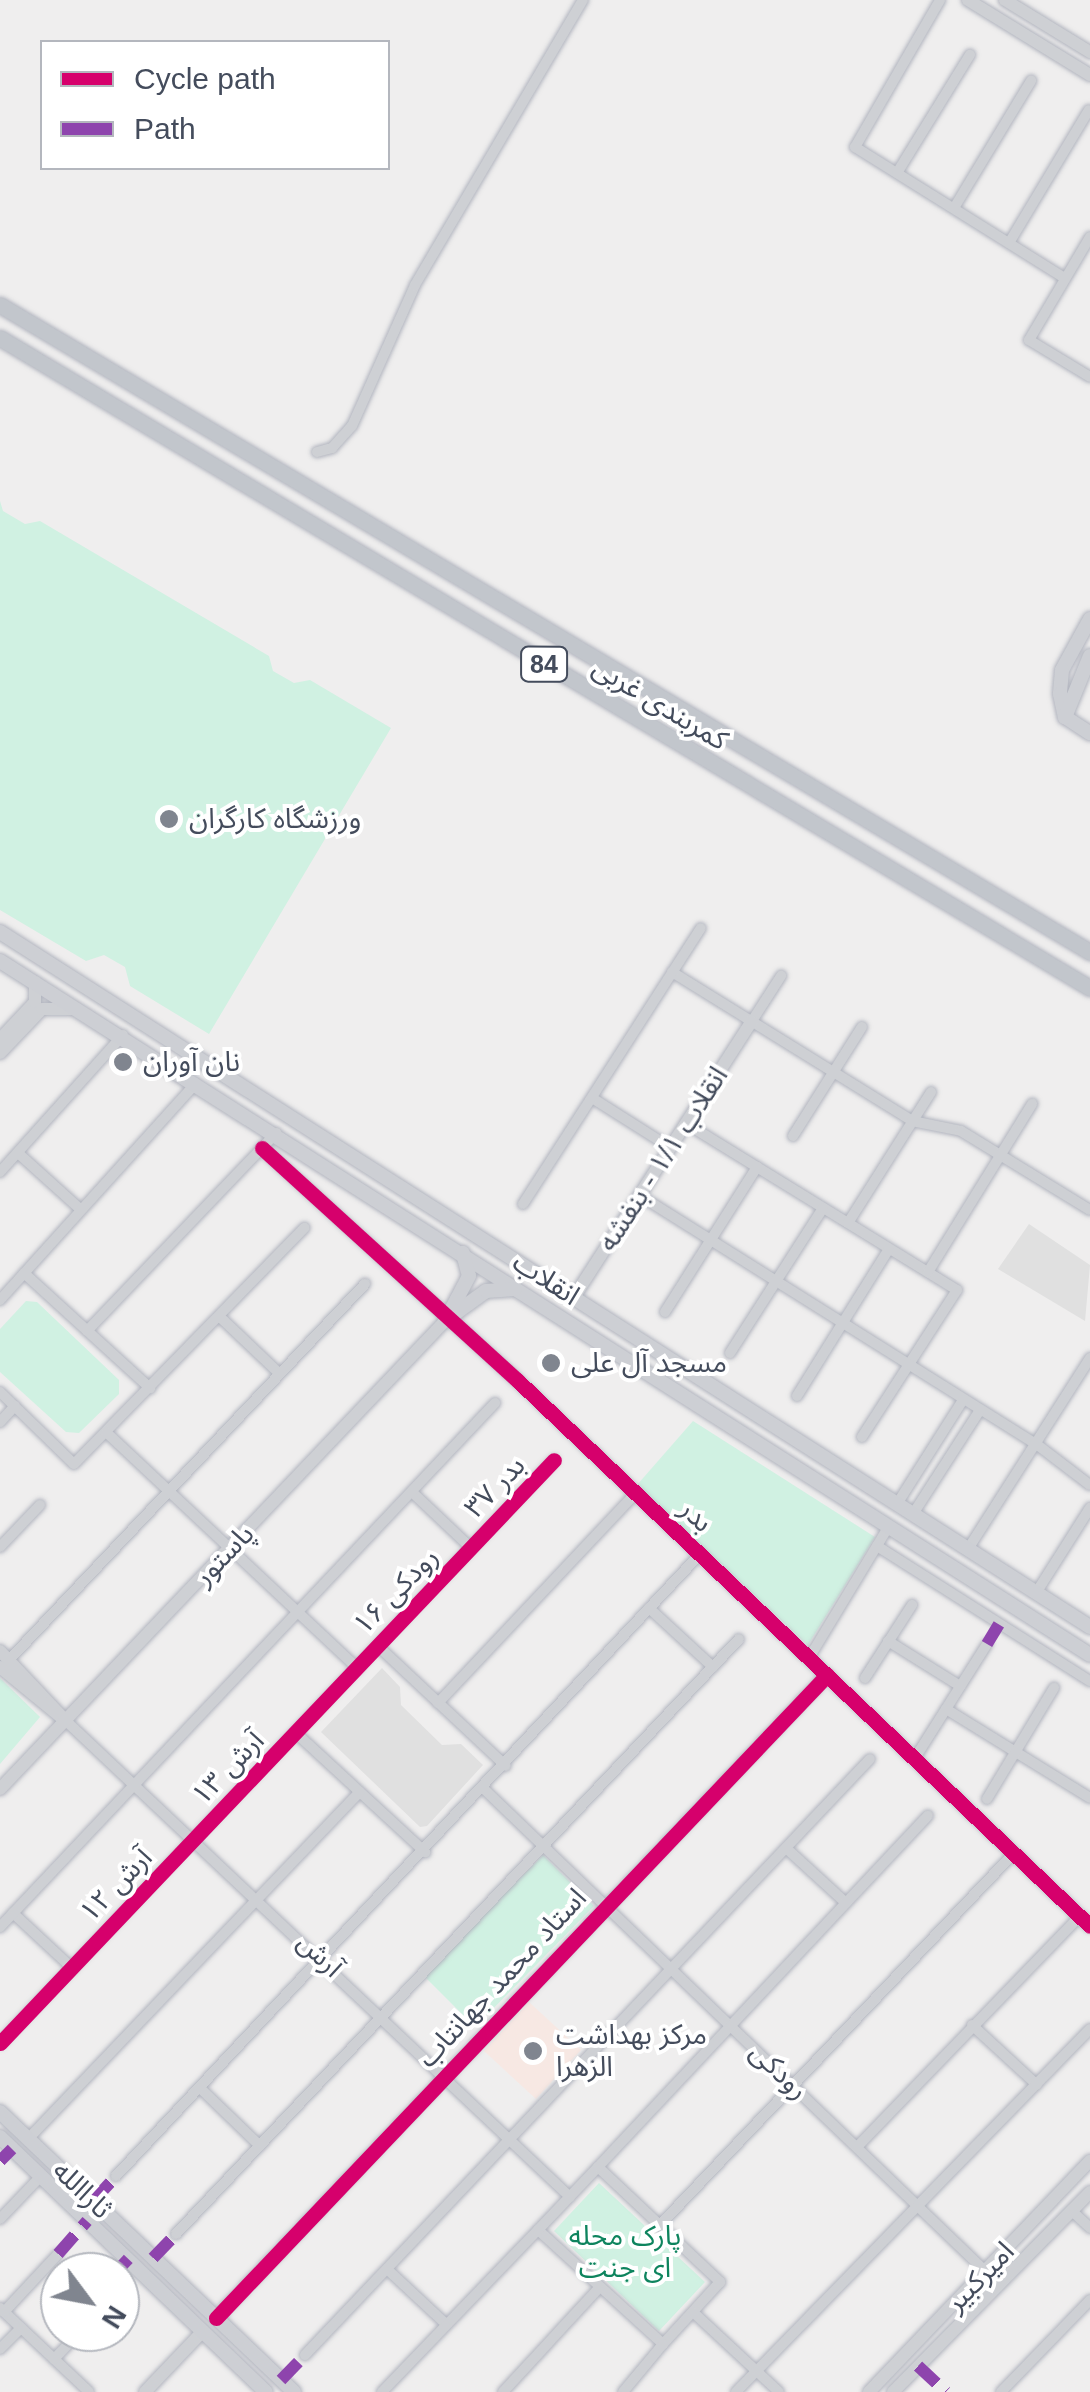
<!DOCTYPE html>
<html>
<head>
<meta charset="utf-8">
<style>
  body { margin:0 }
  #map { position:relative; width:1090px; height:2392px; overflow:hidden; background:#efeeee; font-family:Arial,"Noto Sans Arabic",sans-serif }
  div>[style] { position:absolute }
  .education>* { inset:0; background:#e0e0e0 }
  .medical>* { inset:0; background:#f7e8e3 }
  .green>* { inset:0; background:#d0f1e2 }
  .roads { filter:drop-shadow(0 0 2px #b2b5bf) drop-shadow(0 0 2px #b2b5bf) }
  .minor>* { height:10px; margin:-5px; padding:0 5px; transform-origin:5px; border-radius:5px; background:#ced0d4 }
  .tertiary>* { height:12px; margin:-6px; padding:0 6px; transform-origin:6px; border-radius:6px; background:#ced0d4 }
  .secondary>* { height:14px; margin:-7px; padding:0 7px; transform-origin:7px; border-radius:7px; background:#cdcfd4 }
  .trunk>* { height:15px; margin:-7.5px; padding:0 7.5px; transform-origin:7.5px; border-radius:7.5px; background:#c2c6cc }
  .quiet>* { height:12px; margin-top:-6px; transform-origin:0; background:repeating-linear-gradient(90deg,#8e44ad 0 25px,transparent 0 37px) }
  .cycleway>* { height:15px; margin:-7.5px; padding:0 7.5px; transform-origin:7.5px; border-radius:7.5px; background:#d6006c }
  .dots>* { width:28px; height:28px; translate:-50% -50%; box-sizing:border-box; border:5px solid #fff; border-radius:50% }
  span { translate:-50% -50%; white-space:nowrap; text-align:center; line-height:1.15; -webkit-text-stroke:8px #fff; paint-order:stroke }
  .shield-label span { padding:2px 8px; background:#fff; border:2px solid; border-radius:8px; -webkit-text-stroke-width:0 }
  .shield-label { font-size:25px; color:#444c5c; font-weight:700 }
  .street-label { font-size:28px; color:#444c5c }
  .poi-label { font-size:28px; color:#444c5c }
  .left { translate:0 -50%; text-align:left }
  .park-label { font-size:28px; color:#0e845e }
  .legend { position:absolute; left:40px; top:40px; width:350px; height:130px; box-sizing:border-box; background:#fff; border:2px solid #b4b7be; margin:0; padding:12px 18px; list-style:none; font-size:30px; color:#444c5c }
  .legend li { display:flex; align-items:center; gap:20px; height:50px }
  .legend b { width:50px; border:2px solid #b4b7be }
  .north { position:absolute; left:40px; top:2252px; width:100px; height:100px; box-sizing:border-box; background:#fff; border:2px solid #b4b7be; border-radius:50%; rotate:122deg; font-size:28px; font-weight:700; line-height:40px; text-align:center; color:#444c5c }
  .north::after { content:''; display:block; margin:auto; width:35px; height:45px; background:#80858f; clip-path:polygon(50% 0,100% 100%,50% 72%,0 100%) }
</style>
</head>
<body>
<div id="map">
  <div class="education">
    <div style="clip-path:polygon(1029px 1224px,1090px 1265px,1085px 1321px,998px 1269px)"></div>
    <div style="clip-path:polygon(382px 1668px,400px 1687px,401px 1705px,442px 1745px,461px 1744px,483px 1765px,427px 1826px,420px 1827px,321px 1732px)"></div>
  </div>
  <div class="medical">
    <div style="clip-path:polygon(529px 2002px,581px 2050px,536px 2099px,484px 2051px)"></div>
  </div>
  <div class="green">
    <div style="clip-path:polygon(0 501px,3px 511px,25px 524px,40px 521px,269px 656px,273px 671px,294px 683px,310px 680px,391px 728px,209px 1034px,130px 986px,125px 967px,104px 955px,86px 961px,0 910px)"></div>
    <div style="clip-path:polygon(26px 1301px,37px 1302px,119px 1380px,119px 1394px,79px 1433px,66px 1432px,0 1372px,0 1329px)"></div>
    <div style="clip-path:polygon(693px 1421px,875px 1537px,808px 1645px,637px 1485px)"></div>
    <div style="clip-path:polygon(0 1678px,40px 1717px,0 1764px)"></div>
    <div style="clip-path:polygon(543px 1855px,594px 1906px,475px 2027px,424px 1976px)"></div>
    <div style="clip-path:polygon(599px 2183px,705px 2282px,659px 2331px,554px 2231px)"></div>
  </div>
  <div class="roads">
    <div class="minor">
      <div style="left:940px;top:0;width:170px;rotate:120deg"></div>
      <div style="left:855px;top:147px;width:248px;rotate:32deg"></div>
      <div style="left:897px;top:173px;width:139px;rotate:-58.3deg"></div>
      <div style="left:954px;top:208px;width:149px;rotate:-58.8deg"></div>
      <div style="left:1090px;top:237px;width:120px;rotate:120.6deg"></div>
      <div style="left:1029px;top:340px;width:71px;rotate:31.2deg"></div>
      <div style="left:1009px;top:243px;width:155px;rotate:-59deg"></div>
      <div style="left:317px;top:452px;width:16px;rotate:-15deg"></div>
      <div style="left:332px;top:448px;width:30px;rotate:-48deg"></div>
      <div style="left:352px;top:426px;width:154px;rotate:-65.9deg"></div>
      <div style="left:415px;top:285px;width:331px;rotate:-59.5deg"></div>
      <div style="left:672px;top:972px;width:282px;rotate:31.8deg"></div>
      <div style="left:912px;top:1121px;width:50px;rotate:11.5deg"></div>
      <div style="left:961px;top:1131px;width:151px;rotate:31.5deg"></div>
      <div style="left:752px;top:1021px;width:54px;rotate:-57.2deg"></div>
      <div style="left:592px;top:1098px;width:93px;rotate:32.3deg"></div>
      <div style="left:687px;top:1124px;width:317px;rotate:31.6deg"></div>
      <div style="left:957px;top:1290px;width:175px;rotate:122.9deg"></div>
      <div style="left:793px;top:1136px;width:129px;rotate:-57.7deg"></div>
      <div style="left:18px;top:1153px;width:84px;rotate:42.1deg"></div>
      <div style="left:0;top:1172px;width:184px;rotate:-48.1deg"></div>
      <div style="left:639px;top:1195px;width:467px;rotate:32.1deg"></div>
      <div style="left:1035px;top:1443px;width:69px;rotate:37.4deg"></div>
      <div style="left:523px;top:1204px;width:328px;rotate:-57.2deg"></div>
      <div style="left:848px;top:1223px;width:155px;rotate:-57.6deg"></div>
      <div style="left:928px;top:1272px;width:198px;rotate:-58.2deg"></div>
      <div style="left:24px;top:1273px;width:171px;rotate:42.4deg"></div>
      <div style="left:0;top:1300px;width:292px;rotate:-47.9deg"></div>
      <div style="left:665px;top:1312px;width:172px;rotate:-57.6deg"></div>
      <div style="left:220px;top:1317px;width:81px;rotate:43.5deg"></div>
      <div style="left:87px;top:1331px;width:274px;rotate:-46.3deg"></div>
      <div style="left:730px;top:1353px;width:172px;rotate:-57.3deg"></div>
      <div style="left:0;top:1392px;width:103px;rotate:44.2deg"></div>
      <div style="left:74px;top:1464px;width:330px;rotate:-45.7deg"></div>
      <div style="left:797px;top:1396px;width:173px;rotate:-58deg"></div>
      <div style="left:0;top:1422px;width:22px;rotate:-47deg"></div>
      <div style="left:106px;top:1432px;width:345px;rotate:43.2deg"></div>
      <div style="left:412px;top:1492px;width:81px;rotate:43.5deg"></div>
      <div style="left:897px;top:1504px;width:123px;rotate:-57.6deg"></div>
      <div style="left:913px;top:1514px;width:124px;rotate:-57.2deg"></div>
      <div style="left:877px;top:1546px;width:252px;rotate:32.4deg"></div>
      <div style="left:0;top:1547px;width:58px;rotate:-46.4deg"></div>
      <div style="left:968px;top:1549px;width:227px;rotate:-57.4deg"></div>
      <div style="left:1036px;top:1593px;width:101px;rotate:-57.6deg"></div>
      <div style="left:649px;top:1608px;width:87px;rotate:42.7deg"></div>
      <div style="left:888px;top:1641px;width:85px;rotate:32deg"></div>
      <div style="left:378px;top:1646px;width:175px;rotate:43.2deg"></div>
      <div style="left:809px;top:1658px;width:154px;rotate:-58.8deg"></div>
      <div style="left:9px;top:1660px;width:518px;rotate:-46.57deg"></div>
      <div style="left:865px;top:1678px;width:87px;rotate:-57.2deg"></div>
      <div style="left:438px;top:1703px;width:289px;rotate:-46.7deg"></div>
      <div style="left:946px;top:1709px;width:169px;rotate:31.7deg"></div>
      <div style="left:64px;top:1719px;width:696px;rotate:43.37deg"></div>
      <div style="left:296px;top:1733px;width:176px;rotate:42.7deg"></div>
      <div style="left:915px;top:1758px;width:135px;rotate:-57.7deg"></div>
      <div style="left:484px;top:1789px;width:697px;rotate:43.89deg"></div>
      <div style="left:987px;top:1799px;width:130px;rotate:-58.9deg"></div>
      <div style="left:786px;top:1848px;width:81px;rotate:42.5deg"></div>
      <div style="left:13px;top:1913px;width:81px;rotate:43deg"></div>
      <div style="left:0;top:1927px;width:721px;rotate:-46.63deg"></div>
      <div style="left:972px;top:2025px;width:88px;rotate:42.7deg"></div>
      <div style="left:0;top:2043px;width:804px;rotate:-46.46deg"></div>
      <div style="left:200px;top:2088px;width:83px;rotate:44deg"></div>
      <div style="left:28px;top:2139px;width:480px;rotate:-46.3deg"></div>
      <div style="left:857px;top:2147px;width:321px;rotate:-46deg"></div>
      <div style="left:598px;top:2167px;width:168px;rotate:43.3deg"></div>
      <div style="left:720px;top:2282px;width:84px;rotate:132.6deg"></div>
      <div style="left:663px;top:2344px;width:169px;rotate:-137.6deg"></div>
      <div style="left:538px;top:2230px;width:87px;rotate:-46.4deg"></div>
      <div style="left:598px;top:2167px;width:482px;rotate:-46.8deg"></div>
      <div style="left:116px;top:2176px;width:853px;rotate:-46.8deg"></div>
      <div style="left:1072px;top:2211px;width:25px;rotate:43deg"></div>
      <div style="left:0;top:2219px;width:59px;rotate:-46.4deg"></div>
      <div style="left:660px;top:2225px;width:514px;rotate:-46.42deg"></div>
      <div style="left:176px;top:2234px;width:819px;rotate:-46.58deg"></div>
      <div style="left:387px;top:2269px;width:79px;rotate:43deg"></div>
      <div style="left:0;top:2308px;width:122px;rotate:43.3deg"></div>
      <div style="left:4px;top:2312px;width:79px;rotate:-47deg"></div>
      <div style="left:693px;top:2312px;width:117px;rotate:42.9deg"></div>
      <div style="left:0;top:2349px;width:30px;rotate:-45deg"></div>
      <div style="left:305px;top:2355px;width:821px;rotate:-46.53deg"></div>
      <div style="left:54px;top:2359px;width:37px;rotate:-46deg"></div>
      <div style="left:382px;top:2392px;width:225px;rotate:-46.1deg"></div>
      <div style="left:503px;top:2392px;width:143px;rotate:-47.3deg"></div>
      <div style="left:623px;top:2392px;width:62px;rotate:-50.2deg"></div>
      <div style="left:736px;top:2392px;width:507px;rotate:-45.72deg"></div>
      <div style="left:1001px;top:2392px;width:128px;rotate:-45.9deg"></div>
    </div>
    <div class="tertiary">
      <div style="left:968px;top:0;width:143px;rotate:31.6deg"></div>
      <div style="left:1005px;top:0;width:100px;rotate:31.5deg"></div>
      <div style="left:0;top:1039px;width:51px;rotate:-46.6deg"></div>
      <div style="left:35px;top:1002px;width:20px;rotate:-90deg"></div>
      <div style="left:0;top:1053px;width:61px;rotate:-46.3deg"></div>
      <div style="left:42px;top:1009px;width:31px"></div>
      <div style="left:262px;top:1148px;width:345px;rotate:42.3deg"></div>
      <div style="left:517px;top:1380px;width:791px;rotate:43.62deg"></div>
      <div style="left:574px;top:1297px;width:328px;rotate:-57.2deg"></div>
      <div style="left:0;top:1651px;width:93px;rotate:46.7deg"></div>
      <div style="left:0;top:1667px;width:80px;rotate:39.4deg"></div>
      <div style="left:0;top:1789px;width:647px;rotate:-46.44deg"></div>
      <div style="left:216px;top:2318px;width:887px;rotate:-46.46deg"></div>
      <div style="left:145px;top:2392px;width:84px;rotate:-46.4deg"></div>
      <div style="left:869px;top:2392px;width:320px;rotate:-46.3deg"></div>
      <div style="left:893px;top:2392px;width:281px;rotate:-45.4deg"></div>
    </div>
    <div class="secondary">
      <div style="left:1090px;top:619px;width:58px;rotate:118.8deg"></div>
      <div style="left:1062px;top:670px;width:24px;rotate:95deg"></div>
      <div style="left:1060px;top:694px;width:24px;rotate:78deg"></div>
      <div style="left:1065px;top:717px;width:30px;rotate:33deg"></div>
      <div style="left:1065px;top:717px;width:66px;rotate:-67.7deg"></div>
      <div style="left:0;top:932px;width:1293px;rotate:32.52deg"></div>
      <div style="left:0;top:961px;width:1292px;rotate:32.48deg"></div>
      <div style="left:450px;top:1312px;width:41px;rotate:-62.2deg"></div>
      <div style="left:469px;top:1276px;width:24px;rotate:-105deg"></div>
      <div style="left:446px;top:1320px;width:49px;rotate:-35.9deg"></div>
      <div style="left:486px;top:1291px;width:29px;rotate:-4deg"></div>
      <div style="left:0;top:2112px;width:406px;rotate:43.6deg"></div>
      <div style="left:0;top:2137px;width:368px;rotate:43.8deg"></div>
    </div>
    <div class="trunk">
      <div style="left:0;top:305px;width:1268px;rotate:30.69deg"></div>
      <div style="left:0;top:338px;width:1269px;rotate:30.81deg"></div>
    </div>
  </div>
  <div class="quiet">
    <div style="left:987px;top:1644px;width:23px;rotate:-59deg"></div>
    <div style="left:0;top:2161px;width:17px;rotate:-45deg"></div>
    <div style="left:93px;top:2201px;width:34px;rotate:-47deg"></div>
    <div style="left:58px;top:2254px;width:44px;rotate:-48.7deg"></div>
    <div style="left:153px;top:2258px;width:33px;rotate:-46deg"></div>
    <div style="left:116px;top:2272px;width:18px;rotate:-47deg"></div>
    <div style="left:918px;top:2366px;width:38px;rotate:43deg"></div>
    <div style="left:281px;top:2380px;width:35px;rotate:-46deg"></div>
  </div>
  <div class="cycleway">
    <div style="left:262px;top:1148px;width:345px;rotate:42.3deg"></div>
    <div style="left:517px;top:1380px;width:791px;rotate:43.62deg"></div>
    <div style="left:0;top:2043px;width:804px;rotate:-46.46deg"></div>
    <div style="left:216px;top:2318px;width:887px;rotate:-46.46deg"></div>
  </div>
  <div class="dots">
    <div style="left:169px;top:819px;background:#80858f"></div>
    <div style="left:123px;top:1062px;background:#80858f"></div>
    <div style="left:551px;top:1363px;background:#80858f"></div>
    <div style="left:533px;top:2051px;background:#80858f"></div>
  </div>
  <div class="shield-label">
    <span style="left:544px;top:664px">84</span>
  </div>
  <div class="street-label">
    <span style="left:660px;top:704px;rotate:31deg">کمربندی غربی</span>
    <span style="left:663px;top:1159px;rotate:-57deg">انقلاب ۱/۱ - بنفشه</span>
    <span style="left:546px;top:1279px;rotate:33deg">انقلاب</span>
    <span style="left:495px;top:1487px;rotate:-46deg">بدر ۳۷</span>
    <span style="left:696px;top:1516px;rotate:43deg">بدر</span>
    <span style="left:224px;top:1555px;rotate:-46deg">پاستور</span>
    <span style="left:396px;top:1591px;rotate:-46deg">رودکی ۱۶</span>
    <span style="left:228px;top:1768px;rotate:-46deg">آرش ۱۳</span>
    <span style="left:116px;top:1885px;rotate:-46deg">آرش ۱۲</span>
    <span style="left:320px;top:1955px;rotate:44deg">آرش</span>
    <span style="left:502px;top:1978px;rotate:-47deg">استاد محمد جهانتاب</span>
    <span style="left:779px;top:2071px;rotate:44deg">رودکی</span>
    <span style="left:82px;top:2190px;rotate:44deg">ثاراالله</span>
    <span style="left:980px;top:2277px;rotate:-46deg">امیرکبیر</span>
  </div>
  <div class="poi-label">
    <span class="left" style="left:189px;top:819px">ورزشگاه کارگران</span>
    <span class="left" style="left:143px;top:1062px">نان آوران</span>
    <span class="left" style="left:571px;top:1363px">مسجد آل علی</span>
    <span class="left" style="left:556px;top:2051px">مرکز بهداشت<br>الزهرا</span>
  </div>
  <div class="park-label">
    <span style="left:625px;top:2252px">پارک محله<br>ای جنت</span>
  </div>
  <ul class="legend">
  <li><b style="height:12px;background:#d6006c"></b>Cycle path</li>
  <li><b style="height:12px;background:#8e44ad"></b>Path</li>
  </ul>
  <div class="north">N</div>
</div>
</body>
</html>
